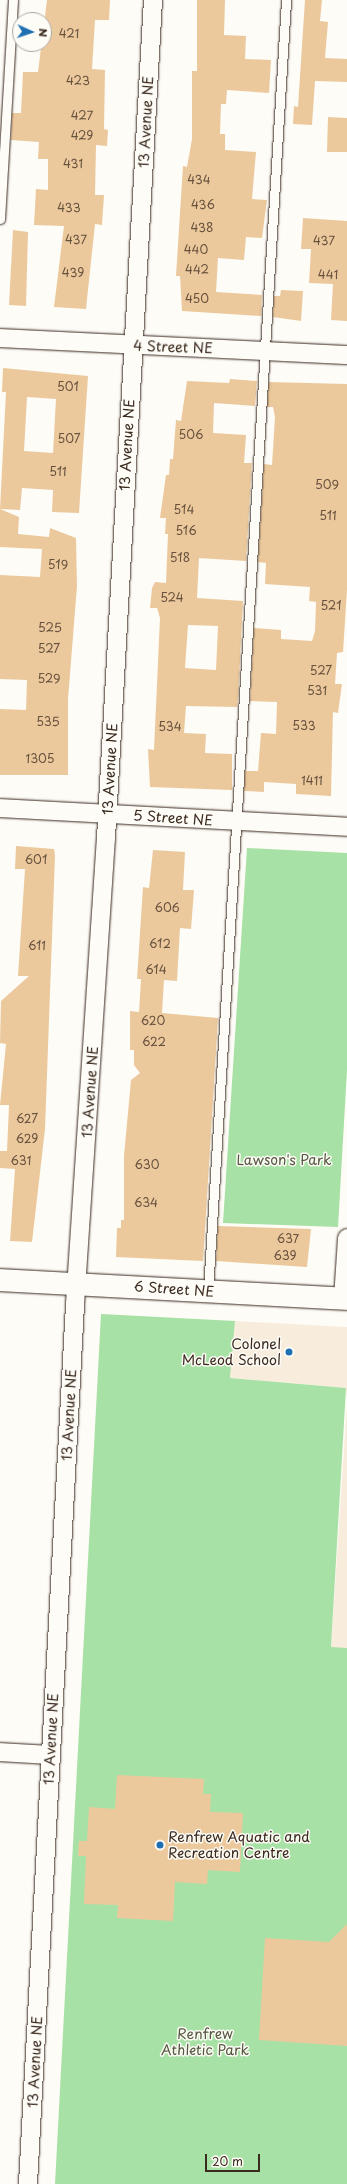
<!DOCTYPE html>
<html>
<head>
<meta charset="utf-8">
<style>
  body { margin:0 }
  #map { position:relative; width:347px; height:2184px; overflow:hidden; background:#fdfcf7; font-family:"Playpen Sans",sans-serif }
  div>[style] { position:absolute }
  .built>* { inset:0; background:#f8eddc }
  .green>* { inset:0; background:#a8e1a5 }
  .building>* { inset:0; background:#ecc99d }
  .roads { filter:drop-shadow(0 0 1px #3b2a1e) drop-shadow(0 0 1px #3b2a1e) }
  .service>* { height:9px; margin:-4.5px; padding:0 4.5px; transform-origin:4.5px; border-radius:4.5px; background:#fdfcf7 }
  .minor>* { height:18px; margin:-9px; padding:0 9px; transform-origin:9px; border-radius:9px; background:#fdfcf7 }
  .tertiary>* { height:22px; margin:-11px; padding:0 11px; transform-origin:11px; border-radius:11px; background:#fdfcf7 }
  .dots>* { width:11px; height:11px; translate:-50% -50%; box-sizing:border-box; border:2px solid #fdfcf7; border-radius:50% }
  span { translate:-50% -50%; white-space:nowrap; text-align:center; line-height:1.15; -webkit-text-stroke:3px #fdfcf7; paint-order:stroke }
  .number-label { font-size:12px; color:#67523e }
  .number-label span { -webkit-text-stroke-width:0 }
  .street-label { font-size:14px; color:#3b2a1e }
  .park-label { font-size:14px; color:#565840 }
  .poi-label { font-size:14px; color:#3b2a1e }
  .right { translate:-100% -50%; text-align:right }
  .left { translate:0 -50%; text-align:left }
  .north { position:absolute; left:12px; top:12px; width:40px; height:40px; box-sizing:border-box; background:#fdfcf7; border:1px solid #afa8a0; border-radius:50%; rotate:93deg; font-size:11px; font-weight:700; line-height:16px; text-align:center; color:#3b2a1e }
  .north::after { content:''; display:block; margin:auto; width:14px; height:18px; background:#1f6fb2; clip-path:polygon(50% 0,100% 100%,50% 72%,0 100%) }
  .scale { position:absolute; left:205px; top:2154px; width:55px; height:18px; box-sizing:border-box; border:2px solid #3b2a1e; border-top:0; padding-left:5px; font-size:12px; line-height:14px; white-space:nowrap; color:#3b2a1e; -webkit-text-stroke:3px #fdfcf7; paint-order:stroke }
</style>
</head>
<body>
<div id="map">
  <div class="built">
    <div style="clip-path:polygon(235px 1321px,347px 1327px,347px 1400px,346px 1388px,230px 1378px)"></div>
    <div style="clip-path:polygon(347px 1403px,347px 1648px,331px 1648px)"></div>
  </div>
  <div class="green">
    <div style="clip-path:polygon(247px 848px,347px 853px,347px 1070px,338px 1227px,223px 1223px)"></div>
    <div style="clip-path:polygon(101px 1314px,235px 1321px,230px 1378px,346px 1388px,331px 1647px,347px 1648px,347px 2184px,55px 2184px)"></div>
  </div>
  <div class="building">
    <div style="clip-path:polygon(47px 0,110px 0,109px 20px,95px 20px,92px 69px,105px 70px,104px 129px,108px 130px,107px 146px,96px 145px,95px 195px,104px 195px,102px 225px,95px 224px,86px 309px,54px 307px,64px 226px,34px 225px,36px 189px,48px 190px,48px 159px,38px 159px,39px 142px,11px 140px,12px 113px,21px 113px,23px 72px,38px 72px)"></div>
    <div style="clip-path:polygon(197px 0,225px 0,224px 35px,246px 36px,245px 59px,271px 60px,269px 93px,227px 90px,226px 104px,221px 104px,220px 134px,225px 134px,225px 150px,256px 152px,252px 199px,267px 200px,262px 238px,246px 237px,244px 260px,218px 258px,216px 292px,262px 295px,261px 316px,182px 311px,180px 276px,176px 276px,183px 166px,187px 167px,192px 139px,192px 71px,197px 71px)"></div>
    <div style="clip-path:polygon(305px 0,322px 0,320px 21px,328px 22px,325px 58px,347px 59px,347px 82px,315px 81px,312px 125px,293px 124px,294px 106px,298px 107px)"></div>
    <div style="clip-path:polygon(328px 117px,347px 118px,347px 152px,327px 152px)"></div>
    <div style="clip-path:polygon(303px 218px,347px 221px,347px 321px,331px 320px,333px 284px,309px 283px,311px 249px,301px 249px)"></div>
    <div style="clip-path:polygon(13px 230px,28px 232px,26px 306px,9px 305px)"></div>
    <div style="clip-path:polygon(281px 290px,303px 291px,301px 321px,273px 317px,274px 296px,280px 296px)"></div>
    <div style="clip-path:polygon(evenodd,3px 368px,88px 376px,79px 513px,52px 512px,53px 490px,22px 488px,20px 510px,0 509px,6px 392px,2px 392px,3px 368px,27px 397px,56px 399px,53px 453px,24px 451px,27px 397px)"></div>
    <div style="clip-path:polygon(evenodd,230px 379px,257px 381px,255px 406px,214px 403px,213px 433px,246px 435px,244px 463px,252px 463px,246px 561px,199px 558px,197px 598px,243px 601px,238px 700px,237px 707px,186px 706px,184px 733px,206px 734px,205px 753px,232px 754px,232px 790px,150px 787px,148px 749px,154px 750px,160px 618px,157px 608px,150px 608px,152px 588px,155px 582px,166px 583px,168px 534px,165px 534px,166px 518px,160px 518px,166px 475px,169px 475px,170px 459px,173px 459px,176px 420px,181px 421px,187px 381px,229px 383px,230px 379px,188px 625px,218px 626px,216px 670px,185px 668px,188px 625px)"></div>
    <div style="clip-path:polygon(269px 382px,347px 384px,347px 590px,343px 652px,337px 653px,335px 684px,342px 684px,338px 713px,333px 712px,331px 796px,296px 794px,296px 784px,264px 782px,264px 792px,244px 791px,245px 771px,258px 771px,261px 733px,276px 734px,277px 702px,250px 701px,254px 628px,281px 630px,281px 639px,312px 641px,315px 631px,316px 602px,309px 601px,310px 587px,265px 584px,266px 563px,258px 562px,264px 464px,272px 465px,275px 417px,273px 407px,267px 407px)"></div>
    <div style="clip-path:polygon(0 509px,19px 517px,18px 534px,49px 537px,50px 528px,76px 538px,77px 586px,68px 699px,68px 775px,0 775px,0 709px,26px 710px,27px 680px,0 679px,0 575px,40px 577px,42px 549px,0 547px)"></div>
    <div style="clip-path:polygon(16px 846px,54px 849px,55px 856px,45px 1129px,32px 1242px,10px 1241px,15px 1169px,0 1168px,0 1151px,7px 1151px,9px 1105px,0 1105px,6px 1044px,0 1043px,1px 1001px,29px 976px,18px 976px,25px 869px,15px 869px)"></div>
    <div style="clip-path:polygon(153px 850px,185px 852px,183px 890px,194px 890px,191px 929px,180px 928px,177px 981px,164px 980px,162px 1013px,218px 1018px,203px 1261px,116px 1257px,117px 1228px,121px 1228px,121px 1220px,124px 1220px,124px 1156px,131px 1080px,140px 1073px,134px 1065px,134px 1050px,130px 1050px,130px 1011px,139px 1012px,141px 979px,137px 979px,143px 887px,149px 888px)"></div>
    <div style="clip-path:polygon(218px 1226px,311px 1229px,307px 1267px,216px 1261px)"></div>
    <div style="clip-path:polygon(117px 1775px,204px 1779px,203px 1794px,211px 1794px,210px 1812px,243px 1813px,240px 1872px,208px 1870px,207px 1884px,175px 1882px,173px 1921px,117px 1918px,118px 1905px,84px 1904px,86px 1856px,78px 1856px,79px 1841px,87px 1841px,89px 1807px,115px 1809px)"></div>
    <div style="clip-path:polygon(347px 1924px,347px 2046px,259px 2040px,265px 1938px,329px 1942px)"></div>
  </div>
  <div class="roads">
    <div class="service">
      <div style="left:0;top:219px;width:219px;rotate:-86.6deg"></div>
      <div style="left:208px;top:1291px;width:1293px;rotate:-86.54deg"></div>
    </div>
    <div class="minor">
      <div style="left:0;top:338px;width:347px;rotate:2.8deg"></div>
      <div style="left:0;top:808px;width:348px;rotate:3.1deg"></div>
      <div style="left:343px;top:1299px;width:61px;rotate:-86.2deg"></div>
      <div style="left:0;top:1752px;width:50px;rotate:3.4deg"></div>
      <div style="left:28px;top:2184px;width:881px;rotate:-86.94deg"></div>
      <div style="left:75px;top:1304px;width:467px;rotate:-86.2deg"></div>
      <div style="left:106px;top:838px;width:839px;rotate:-86.79deg"></div>
    </div>
    <div class="tertiary">
      <div style="left:0;top:1280px;width:348px;rotate:3.1deg"></div>
    </div>
  </div>
  <div class="dots">
    <div style="left:289px;top:1352px;background:#1f6fb2"></div>
    <div style="left:160px;top:1845px;background:#1f6fb2"></div>
  </div>
  <div class="number-label">
    <span style="left:69px;top:34px">421</span>
    <span style="left:78px;top:81px">423</span>
    <span style="left:82px;top:116px">427</span>
    <span style="left:82px;top:136px">429</span>
    <span style="left:73px;top:164px">431</span>
    <span style="left:199px;top:180px">434</span>
    <span style="left:203px;top:205px">436</span>
    <span style="left:69px;top:208px">433</span>
    <span style="left:202px;top:228px">438</span>
    <span style="left:76px;top:240px">437</span>
    <span style="left:324px;top:241px">437</span>
    <span style="left:196px;top:250px">440</span>
    <span style="left:197px;top:270px">442</span>
    <span style="left:73px;top:273px">439</span>
    <span style="left:328px;top:275px">441</span>
    <span style="left:197px;top:299px">450</span>
    <span style="left:68px;top:387px">501</span>
    <span style="left:191px;top:435px">506</span>
    <span style="left:69px;top:439px">507</span>
    <span style="left:58px;top:472px">511</span>
    <span style="left:327px;top:485px">509</span>
    <span style="left:184px;top:510px">514</span>
    <span style="left:328px;top:516px">511</span>
    <span style="left:186px;top:531px">516</span>
    <span style="left:180px;top:558px">518</span>
    <span style="left:58px;top:565px">519</span>
    <span style="left:172px;top:598px">524</span>
    <span style="left:331px;top:606px">521</span>
    <span style="left:50px;top:628px">525</span>
    <span style="left:49px;top:649px">527</span>
    <span style="left:321px;top:671px">527</span>
    <span style="left:49px;top:679px">529</span>
    <span style="left:317px;top:691px">531</span>
    <span style="left:48px;top:722px">535</span>
    <span style="left:304px;top:726px">533</span>
    <span style="left:170px;top:727px">534</span>
    <span style="left:40px;top:759px">1305</span>
    <span style="left:312px;top:781px">1411</span>
    <span style="left:36px;top:860px">601</span>
    <span style="left:167px;top:908px">606</span>
    <span style="left:160px;top:944px">612</span>
    <span style="left:37px;top:946px">611</span>
    <span style="left:156px;top:970px">614</span>
    <span style="left:153px;top:1021px">620</span>
    <span style="left:154px;top:1042px">622</span>
    <span style="left:27px;top:1119px">627</span>
    <span style="left:27px;top:1139px">629</span>
    <span style="left:21px;top:1161px">631</span>
    <span style="left:147px;top:1165px">630</span>
    <span style="left:146px;top:1203px">634</span>
    <span style="left:288px;top:1239px">637</span>
    <span style="left:285px;top:1256px">639</span>
  </div>
  <div class="street-label">
    <span style="left:146px;top:122px;rotate:-87deg">13 Avenue NE</span>
    <span style="left:173px;top:347px;rotate:2deg">4 Street NE</span>
    <span style="left:127px;top:445px;rotate:-87deg">13 Avenue NE</span>
    <span style="left:110px;top:769px;rotate:-87deg">13 Avenue NE</span>
    <span style="left:173px;top:818px;rotate:4deg">5 Street NE</span>
    <span style="left:90px;top:1092px;rotate:-86deg">13 Avenue NE</span>
    <span style="left:174px;top:1289px;rotate:4deg">6 Street NE</span>
    <span style="left:69px;top:1415px;rotate:-87deg">13 Avenue NE</span>
    <span style="left:51px;top:1739px;rotate:-87deg">13 Avenue NE</span>
    <span style="left:35px;top:2062px;rotate:-87deg">13 Avenue NE</span>
  </div>
  <div class="park-label">
    <span style="left:284px;top:1160px">Lawson's Park</span>
    <span style="left:205px;top:2042px">Renfrew<br>Athletic Park</span>
  </div>
  <div class="poi-label">
    <span class="right" style="left:281px;top:1352px">Colonel<br>McLeod School</span>
    <span class="left" style="left:168px;top:1845px">Renfrew Aquatic and<br>Recreation Centre</span>
  </div>
  <div class="north">N</div>
  <div class="scale">20 m</div>
</div>
</body>
</html>
